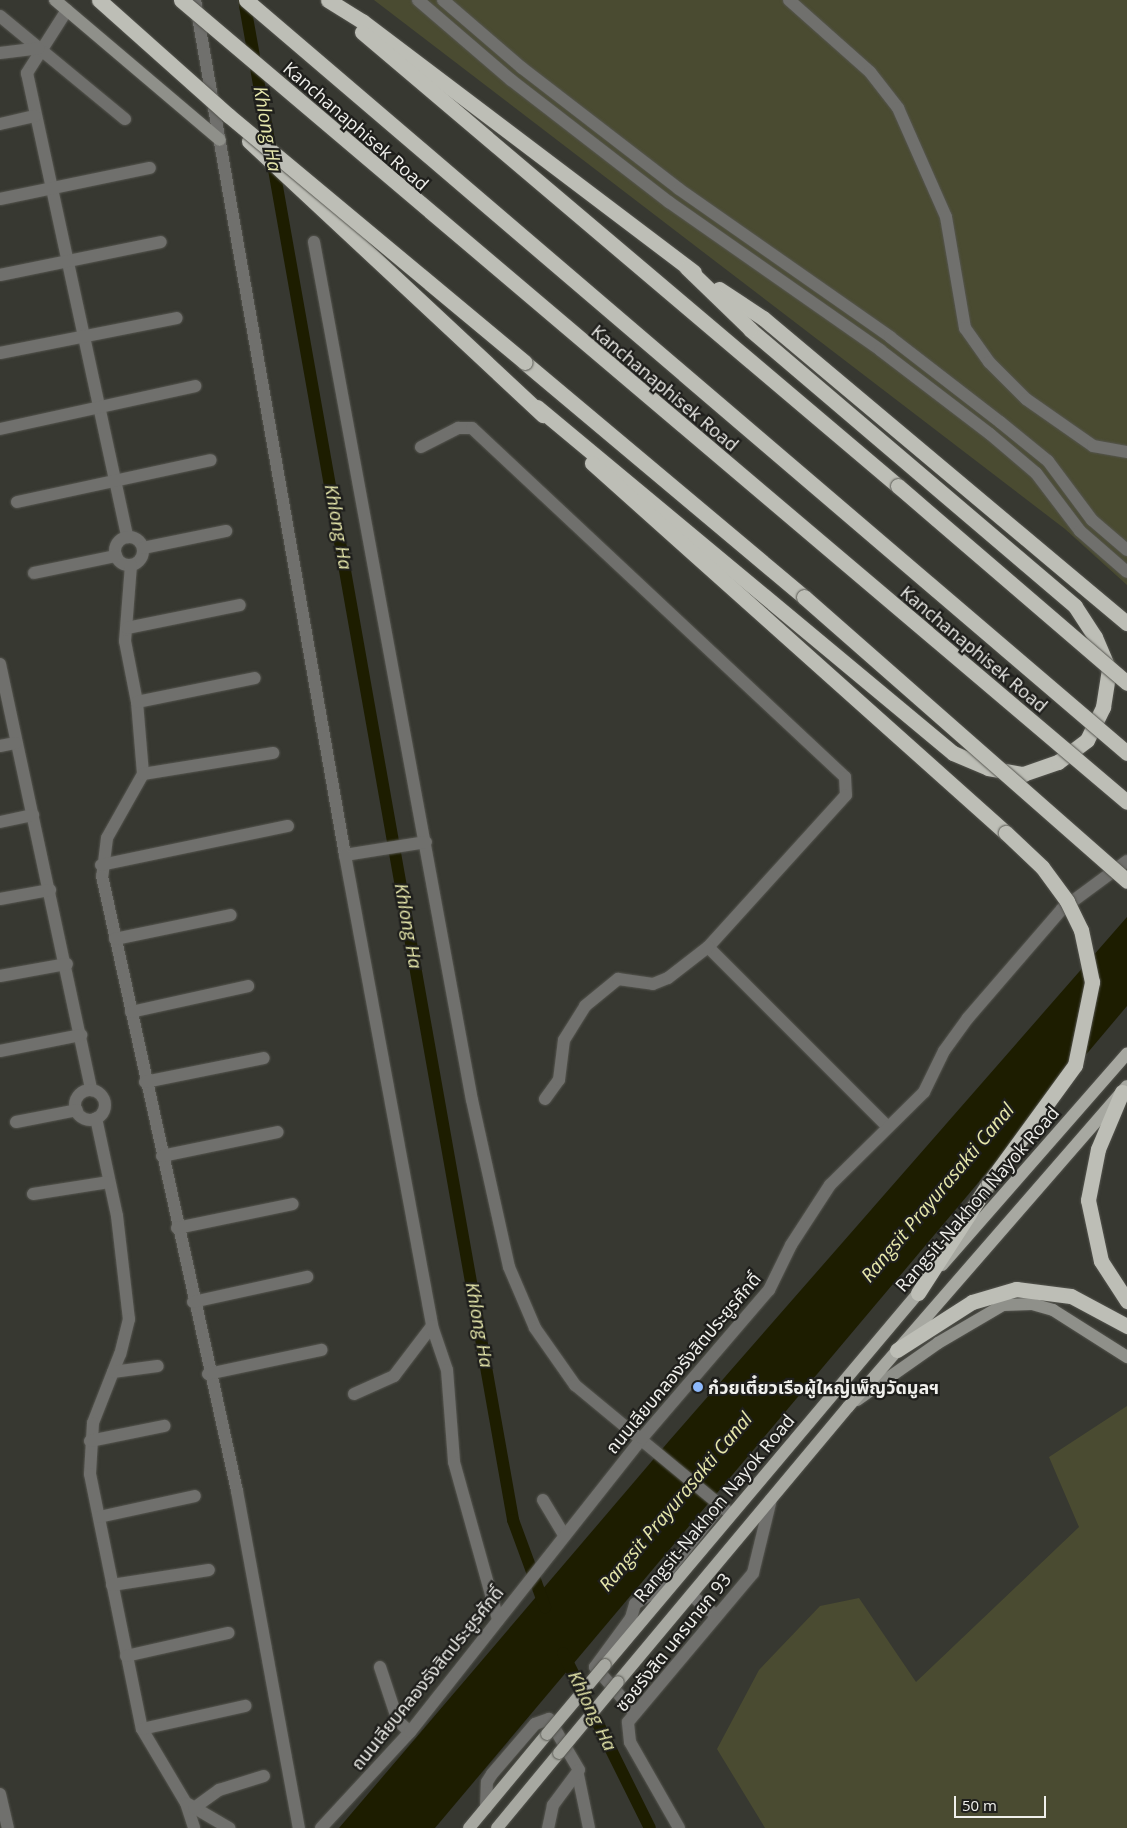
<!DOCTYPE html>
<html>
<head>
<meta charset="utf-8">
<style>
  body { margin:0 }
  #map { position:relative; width:1127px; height:1828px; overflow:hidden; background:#373831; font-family:"Open Sans","Noto Sans Thai",sans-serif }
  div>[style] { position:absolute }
  .green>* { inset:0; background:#4a4b31 }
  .water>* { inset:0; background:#1d1d00 }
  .canal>* { height:12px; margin:-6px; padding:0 6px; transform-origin:6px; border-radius:6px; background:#1d1d00 }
  .roads { filter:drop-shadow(0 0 1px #55554f) drop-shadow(0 0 1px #55554f) }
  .minor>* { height:12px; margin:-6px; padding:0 6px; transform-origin:6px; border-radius:6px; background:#70706d }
  .minor>.ring { margin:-6px; padding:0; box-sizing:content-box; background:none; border:12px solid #70706d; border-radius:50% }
  .tertiary>* { height:12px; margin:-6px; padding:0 6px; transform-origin:6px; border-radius:6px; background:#70706d }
  .secondary>* { height:12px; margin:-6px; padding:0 6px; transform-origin:6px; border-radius:6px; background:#8f908a }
  .primary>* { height:12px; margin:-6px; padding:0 6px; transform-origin:6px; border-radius:6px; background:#a7a8a1 }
  .motorway>* { height:15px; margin:-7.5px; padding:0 7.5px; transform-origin:7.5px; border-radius:7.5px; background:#bdbeb6 }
  .bridges { filter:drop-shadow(0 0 1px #55554f) drop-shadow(0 0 1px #55554f) }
  .primary-bridge>* { height:12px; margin:-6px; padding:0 6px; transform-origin:6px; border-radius:6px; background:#a7a8a1 }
  .motorway-bridge>* { height:15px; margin:-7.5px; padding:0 7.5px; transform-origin:7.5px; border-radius:7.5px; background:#bdbeb6 }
  .dots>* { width:14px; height:14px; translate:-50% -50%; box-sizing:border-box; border:2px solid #1f1f1c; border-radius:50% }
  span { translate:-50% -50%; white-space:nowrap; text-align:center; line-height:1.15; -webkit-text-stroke:4.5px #1f1f1c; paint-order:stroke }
  .street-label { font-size:18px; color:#f0f0ec }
  .poi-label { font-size:18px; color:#f0f0ec; font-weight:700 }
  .left { translate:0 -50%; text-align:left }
  .water-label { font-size:19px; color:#e7e8ac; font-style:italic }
  .scale { position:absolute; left:954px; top:1796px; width:92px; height:22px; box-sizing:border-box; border:2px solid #f0f0ec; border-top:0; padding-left:6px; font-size:15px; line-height:18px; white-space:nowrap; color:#f0f0ec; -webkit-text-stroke:4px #1f1f1c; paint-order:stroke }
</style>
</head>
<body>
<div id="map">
  <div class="green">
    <div style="clip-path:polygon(374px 0,1127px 0,1127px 585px,1065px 529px)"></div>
    <div style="clip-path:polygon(1127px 1406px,1127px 1828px,765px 1828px,717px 1749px,759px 1670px,820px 1606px,859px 1598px,916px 1682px,1079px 1527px,1049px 1457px)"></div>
  </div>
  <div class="water">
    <div style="clip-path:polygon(1127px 917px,1127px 1006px,435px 1828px,339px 1828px,669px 1441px)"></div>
  </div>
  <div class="canal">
    <div style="left:244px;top:0;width:1544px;rotate:79.96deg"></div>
    <div style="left:513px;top:1520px;width:93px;rotate:69.8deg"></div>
    <div style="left:563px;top:1653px;width:195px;rotate:63.6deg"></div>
  </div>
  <div class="roads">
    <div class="minor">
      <div style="left:418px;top:0;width:123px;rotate:40.7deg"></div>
      <div style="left:511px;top:80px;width:200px;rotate:37.7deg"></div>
      <div style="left:669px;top:202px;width:258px;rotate:35deg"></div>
      <div style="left:880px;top:350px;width:138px;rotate:37.4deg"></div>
      <div style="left:990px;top:434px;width:60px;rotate:40.3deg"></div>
      <div style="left:1036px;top:473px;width:73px;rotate:52.8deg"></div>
      <div style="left:1080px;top:531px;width:62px;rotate:41.1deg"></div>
      <div style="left:443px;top:0;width:104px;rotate:40.7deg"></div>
      <div style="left:522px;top:68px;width:198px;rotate:37.6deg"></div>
      <div style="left:679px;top:189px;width:258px;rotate:35deg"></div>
      <div style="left:890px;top:337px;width:139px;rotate:37.7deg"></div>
      <div style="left:1000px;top:422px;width:62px;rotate:39.1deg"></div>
      <div style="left:1048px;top:461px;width:74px;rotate:53.3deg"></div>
      <div style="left:1092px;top:520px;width:46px;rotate:40.6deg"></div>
      <div style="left:789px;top:0;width:108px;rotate:41.6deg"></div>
      <div style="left:870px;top:72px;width:46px;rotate:52.1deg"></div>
      <div style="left:898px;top:108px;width:119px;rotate:66.2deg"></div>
      <div style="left:946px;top:217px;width:113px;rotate:80.3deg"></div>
      <div style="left:965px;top:328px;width:42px;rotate:54.8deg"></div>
      <div style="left:989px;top:362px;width:52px;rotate:45deg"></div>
      <div style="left:1026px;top:399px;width:82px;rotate:35deg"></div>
      <div style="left:1093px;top:446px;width:35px;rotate:10deg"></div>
      <div style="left:67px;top:10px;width:75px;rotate:122.4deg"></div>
      <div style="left:27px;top:73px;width:475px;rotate:77.8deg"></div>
      <div style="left:0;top:16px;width:162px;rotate:39.5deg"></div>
      <div style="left:0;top:53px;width:39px;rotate:-7deg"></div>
      <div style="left:0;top:124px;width:36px;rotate:-13deg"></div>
      <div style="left:0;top:199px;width:153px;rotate:-11.7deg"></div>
      <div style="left:314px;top:242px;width:872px;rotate:79.57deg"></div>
      <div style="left:472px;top:1100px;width:171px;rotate:77.5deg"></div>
      <div style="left:509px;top:1267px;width:66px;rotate:66.9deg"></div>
      <div style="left:535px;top:1328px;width:70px;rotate:54.9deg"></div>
      <div style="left:575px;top:1385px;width:202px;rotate:39.6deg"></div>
      <div style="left:0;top:275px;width:164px;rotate:-11.6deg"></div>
      <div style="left:0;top:353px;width:180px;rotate:-11.2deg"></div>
      <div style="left:0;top:429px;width:200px;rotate:-12.4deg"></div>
      <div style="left:421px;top:447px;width:42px;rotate:-27.2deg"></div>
      <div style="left:458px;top:428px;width:14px"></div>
      <div style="left:472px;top:428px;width:511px;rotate:43.1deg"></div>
      <div style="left:845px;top:777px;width:18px;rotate:87deg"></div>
      <div style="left:846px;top:795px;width:205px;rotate:132.2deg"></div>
      <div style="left:708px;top:947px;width:253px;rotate:45deg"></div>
      <div style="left:17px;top:502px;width:198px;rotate:-12.2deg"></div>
      <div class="ring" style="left:115px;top:537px;width:16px;height:16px"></div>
      <div style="left:143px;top:548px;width:85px;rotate:-11.6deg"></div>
      <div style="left:131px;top:565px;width:76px;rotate:94.5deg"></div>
      <div style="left:125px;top:641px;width:62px;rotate:78.9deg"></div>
      <div style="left:137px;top:702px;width:72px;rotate:85.2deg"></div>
      <div style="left:143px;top:774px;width:73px;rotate:119.4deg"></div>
      <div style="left:107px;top:838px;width:38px;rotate:97deg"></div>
      <div style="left:102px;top:876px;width:630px;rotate:77.62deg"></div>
      <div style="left:237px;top:1491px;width:343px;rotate:79.6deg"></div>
      <div style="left:34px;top:573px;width:84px;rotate:-11.7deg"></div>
      <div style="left:127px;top:628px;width:115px;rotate:-11.5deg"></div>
      <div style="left:0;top:664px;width:436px;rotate:77.9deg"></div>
      <div style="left:137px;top:702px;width:120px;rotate:-11.5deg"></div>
      <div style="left:0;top:746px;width:16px;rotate:-11deg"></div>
      <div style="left:143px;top:774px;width:132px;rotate:-9.2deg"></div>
      <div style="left:0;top:822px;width:34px;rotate:-12deg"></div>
      <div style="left:345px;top:855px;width:82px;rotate:-9.1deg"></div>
      <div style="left:101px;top:865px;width:191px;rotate:-11.8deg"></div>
      <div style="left:0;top:899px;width:51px;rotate:-10.2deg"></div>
      <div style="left:115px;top:939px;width:118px;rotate:-11.7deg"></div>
      <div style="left:0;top:976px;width:68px;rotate:-10.2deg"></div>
      <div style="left:131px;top:1012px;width:120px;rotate:-12.5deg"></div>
      <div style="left:0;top:1051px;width:83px;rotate:-11.2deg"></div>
      <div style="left:145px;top:1082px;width:121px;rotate:-11.4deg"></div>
      <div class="ring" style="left:75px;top:1090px;width:18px;height:18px"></div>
      <div style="left:545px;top:1099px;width:24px;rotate:-54deg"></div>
      <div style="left:559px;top:1080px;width:40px;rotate:-82.9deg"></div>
      <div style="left:564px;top:1040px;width:40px;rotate:-58deg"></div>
      <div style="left:585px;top:1006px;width:43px;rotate:-39.3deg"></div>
      <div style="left:618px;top:979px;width:35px;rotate:8deg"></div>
      <div style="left:653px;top:984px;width:16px;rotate:-22deg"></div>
      <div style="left:668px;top:978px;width:51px;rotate:-37.8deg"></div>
      <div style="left:96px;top:1118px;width:100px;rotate:77.9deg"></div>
      <div style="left:117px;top:1216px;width:104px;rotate:83.4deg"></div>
      <div style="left:129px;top:1319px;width:36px;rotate:104deg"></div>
      <div style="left:120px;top:1354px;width:74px;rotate:111.4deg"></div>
      <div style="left:93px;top:1423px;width:51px;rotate:93.4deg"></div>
      <div style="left:90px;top:1474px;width:260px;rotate:78.5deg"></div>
      <div style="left:142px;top:1729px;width:86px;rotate:59.3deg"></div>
      <div style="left:186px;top:1803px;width:26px;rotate:72deg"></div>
      <div style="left:16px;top:1122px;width:62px;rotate:-11.1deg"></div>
      <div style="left:162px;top:1156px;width:118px;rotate:-11.7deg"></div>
      <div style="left:33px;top:1194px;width:77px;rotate:-9deg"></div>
      <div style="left:177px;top:1228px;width:118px;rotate:-11.7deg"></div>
      <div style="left:193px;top:1302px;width:117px;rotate:-12.4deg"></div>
      <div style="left:113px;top:1372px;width:45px;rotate:-7.6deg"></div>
      <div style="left:208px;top:1374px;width:116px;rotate:-12deg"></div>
      <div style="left:354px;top:1394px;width:44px;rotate:-24.2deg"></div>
      <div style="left:394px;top:1376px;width:63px;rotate:-52.8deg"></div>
      <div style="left:90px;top:1441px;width:76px;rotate:-11.5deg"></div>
      <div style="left:543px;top:1500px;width:41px;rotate:59deg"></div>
      <div style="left:99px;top:1517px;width:98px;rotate:-12.3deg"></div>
      <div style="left:112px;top:1585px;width:98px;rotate:-8.8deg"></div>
      <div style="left:691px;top:1595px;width:33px;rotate:39deg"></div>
      <div style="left:126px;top:1656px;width:105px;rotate:-12.7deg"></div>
      <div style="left:380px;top:1667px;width:57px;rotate:71.6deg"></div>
      <div style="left:398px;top:1721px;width:16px;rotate:43deg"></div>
      <div style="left:635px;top:1713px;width:61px;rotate:-131deg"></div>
      <div style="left:595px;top:1667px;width:61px;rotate:-53.7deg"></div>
      <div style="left:631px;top:1618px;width:15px;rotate:-74deg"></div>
      <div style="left:635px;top:1604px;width:17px;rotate:-33deg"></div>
      <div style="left:649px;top:1595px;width:114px;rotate:-51.4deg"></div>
      <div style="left:142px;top:1729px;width:106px;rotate:-12.6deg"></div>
      <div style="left:578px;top:1775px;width:54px;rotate:78.3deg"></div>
      <div style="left:0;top:1794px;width:35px;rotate:77deg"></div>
      <div style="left:188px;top:1804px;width:48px;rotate:30.3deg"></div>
      <div style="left:194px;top:1808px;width:31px;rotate:-36deg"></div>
      <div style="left:219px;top:1790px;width:47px;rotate:-17.3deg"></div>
      <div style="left:486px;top:1808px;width:26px;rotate:-88deg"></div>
      <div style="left:487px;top:1782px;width:9px;rotate:-58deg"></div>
      <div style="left:492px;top:1774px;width:66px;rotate:-49.3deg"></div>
      <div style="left:535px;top:1724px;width:15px;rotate:-20deg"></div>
      <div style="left:549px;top:1719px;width:59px;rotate:59.5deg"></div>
      <div style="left:579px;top:1770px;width:44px;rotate:126.6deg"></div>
      <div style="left:553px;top:1805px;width:24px;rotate:102deg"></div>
      <div style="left:679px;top:1828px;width:99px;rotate:-119.7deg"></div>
      <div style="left:630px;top:1742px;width:20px;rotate:-96deg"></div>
      <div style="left:628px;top:1722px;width:194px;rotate:-50deg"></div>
      <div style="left:753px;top:1573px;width:76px;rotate:-76.3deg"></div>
    </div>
    <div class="tertiary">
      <div style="left:195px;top:0;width:868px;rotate:80.05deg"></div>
      <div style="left:345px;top:855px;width:479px;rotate:79.5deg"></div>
      <div style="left:432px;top:1326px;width:46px;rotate:71.2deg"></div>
      <div style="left:447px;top:1370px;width:92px;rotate:85.6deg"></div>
      <div style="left:454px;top:1462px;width:164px;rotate:74.4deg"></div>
      <div style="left:321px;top:1828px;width:131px;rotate:-47.2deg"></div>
      <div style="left:410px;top:1732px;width:375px;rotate:-51.7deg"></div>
      <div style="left:642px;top:1438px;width:195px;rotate:-49.4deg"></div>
      <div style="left:769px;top:1290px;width:50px;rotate:-63.9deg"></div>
      <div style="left:791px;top:1245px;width:72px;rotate:-57deg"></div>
      <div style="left:830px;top:1185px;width:132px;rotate:-44.7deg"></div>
      <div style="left:924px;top:1092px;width:46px;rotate:-64deg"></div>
      <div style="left:944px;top:1051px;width:41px;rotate:-54deg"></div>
      <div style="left:968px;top:1018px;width:144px;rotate:-49.2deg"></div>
      <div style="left:1062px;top:909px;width:81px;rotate:-36.4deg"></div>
    </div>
    <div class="secondary">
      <div style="left:55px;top:0;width:216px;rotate:40.3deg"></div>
      <div style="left:857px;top:1400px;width:99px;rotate:-35.1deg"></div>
      <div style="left:938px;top:1343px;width:75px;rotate:-30.3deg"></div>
      <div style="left:1003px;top:1305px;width:29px;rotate:-2deg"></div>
      <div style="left:1032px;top:1304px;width:22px;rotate:16deg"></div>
      <div style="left:1053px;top:1310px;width:88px;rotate:32.4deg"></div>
    </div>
    <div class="primary">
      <div style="left:942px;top:1265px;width:281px;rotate:-48.8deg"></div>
      <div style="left:605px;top:1665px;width:495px;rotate:-49.9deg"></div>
      <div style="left:618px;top:1682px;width:359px;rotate:-50.1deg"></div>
      <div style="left:848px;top:1407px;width:425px;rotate:-49deg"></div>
      <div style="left:469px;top:1828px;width:122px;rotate:-50.3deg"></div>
      <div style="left:497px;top:1828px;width:97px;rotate:-50.4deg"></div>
    </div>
    <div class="motorway">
      <div style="left:328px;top:0;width:40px;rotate:32deg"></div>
      <div style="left:362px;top:21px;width:416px;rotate:37.1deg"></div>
      <div style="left:362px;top:32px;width:702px;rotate:40.27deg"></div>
      <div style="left:249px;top:141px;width:402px;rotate:43deg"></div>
      <div style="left:719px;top:289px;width:53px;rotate:33.4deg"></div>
      <div style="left:763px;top:318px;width:475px;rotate:40deg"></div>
      <div style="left:524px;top:362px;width:366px;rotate:40deg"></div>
      <div style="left:537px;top:407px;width:541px;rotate:39.75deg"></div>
      <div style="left:953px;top:753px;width:38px;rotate:23deg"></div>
      <div style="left:988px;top:768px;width:36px;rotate:10deg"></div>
      <div style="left:1023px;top:774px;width:37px;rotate:-19deg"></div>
      <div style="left:1058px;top:762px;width:36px;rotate:-37deg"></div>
      <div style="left:1087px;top:740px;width:37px;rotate:-64deg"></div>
      <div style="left:1103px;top:707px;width:37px;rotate:-81deg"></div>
      <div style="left:1109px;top:670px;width:36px;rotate:-113deg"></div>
      <div style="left:1095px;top:637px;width:37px;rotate:-123deg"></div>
      <div style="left:1075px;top:606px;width:427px;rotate:-139.6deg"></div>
      <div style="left:750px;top:329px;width:88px;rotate:-135.9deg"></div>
      <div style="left:592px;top:463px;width:555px;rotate:41.79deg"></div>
      <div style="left:1122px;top:1092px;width:62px;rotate:112.8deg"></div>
      <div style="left:1098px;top:1149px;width:52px;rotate:101.1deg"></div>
      <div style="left:1088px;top:1200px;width:62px;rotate:78deg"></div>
      <div style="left:1101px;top:1261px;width:48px;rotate:57deg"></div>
      <div style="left:918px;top:1293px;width:131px;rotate:-57.2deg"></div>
      <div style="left:897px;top:1350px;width:89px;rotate:-32.6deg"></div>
      <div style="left:972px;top:1302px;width:46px;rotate:-16.5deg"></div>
      <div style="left:1016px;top:1289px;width:55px;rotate:7.3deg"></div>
      <div style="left:1071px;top:1296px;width:64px;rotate:28.2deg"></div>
    </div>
  </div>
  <div class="bridges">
    <div class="primary-bridge">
      <div style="left:547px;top:1734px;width:90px;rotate:-50deg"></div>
      <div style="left:559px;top:1753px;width:92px;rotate:-50.3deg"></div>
    </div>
    <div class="motorway-bridge">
      <div style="left:99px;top:0;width:173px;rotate:41.7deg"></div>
      <div style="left:228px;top:115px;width:386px;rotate:39.8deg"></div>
      <div style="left:181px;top:0;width:1240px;rotate:40.29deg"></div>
      <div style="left:246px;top:0;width:1159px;rotate:40.52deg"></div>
      <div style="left:898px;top:486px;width:302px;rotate:40.7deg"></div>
      <div style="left:804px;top:597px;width:430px;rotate:41.3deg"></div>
      <div style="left:989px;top:1183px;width:146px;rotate:-53.9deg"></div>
      <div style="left:1075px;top:1065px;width:85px;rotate:-78.4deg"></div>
      <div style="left:1092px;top:982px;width:53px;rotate:-101.9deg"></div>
      <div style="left:1081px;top:930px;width:32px;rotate:-116deg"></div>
      <div style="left:1067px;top:901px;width:42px;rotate:-126.3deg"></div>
      <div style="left:1042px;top:867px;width:50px;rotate:-136.6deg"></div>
    </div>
  </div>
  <div class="dots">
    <div style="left:698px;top:1387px;background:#8db9fc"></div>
  </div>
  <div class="street-label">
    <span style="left:356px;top:126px;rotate:41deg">Kanchanaphisek Road</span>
    <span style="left:665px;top:388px;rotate:40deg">Kanchanaphisek Road</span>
    <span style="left:974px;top:649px;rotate:40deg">Kanchanaphisek Road</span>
    <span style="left:977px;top:1199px;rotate:-49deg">Rangsit-Nakhon Nayok Road</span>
    <span style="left:683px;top:1363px;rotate:-50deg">ถนนเลียบคลองรังสิตประยูรศักดิ์</span>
    <span style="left:714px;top:1508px;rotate:-50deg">Rangsit-Nakhon Nayok Road</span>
    <span style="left:673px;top:1642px;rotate:-51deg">ซอยรังสิต นครนายก 93</span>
    <span style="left:427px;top:1678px;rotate:-51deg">ถนนเลียบคลองรังสิตประยูรศักดิ์</span>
  </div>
  <div class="poi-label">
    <span class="left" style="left:708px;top:1387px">ก๋วยเตี๋ยวเรือผู้ใหญ่เพ็ญวัดมูลฯ</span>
  </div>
  <div class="water-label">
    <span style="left:267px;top:129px;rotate:80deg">Khlong Ha</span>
    <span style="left:338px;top:527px;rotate:80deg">Khlong Ha</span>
    <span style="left:408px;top:926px;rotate:80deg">Khlong Ha</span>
    <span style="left:938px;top:1193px;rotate:-50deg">Rangsit Prayurasakti Canal</span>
    <span style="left:479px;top:1325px;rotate:80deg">Khlong Ha</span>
    <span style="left:676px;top:1502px;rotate:-50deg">Rangsit Prayurasakti Canal</span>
    <span style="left:592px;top:1711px;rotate:64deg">Khlong Ha</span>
  </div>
  <div class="scale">50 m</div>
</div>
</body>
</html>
